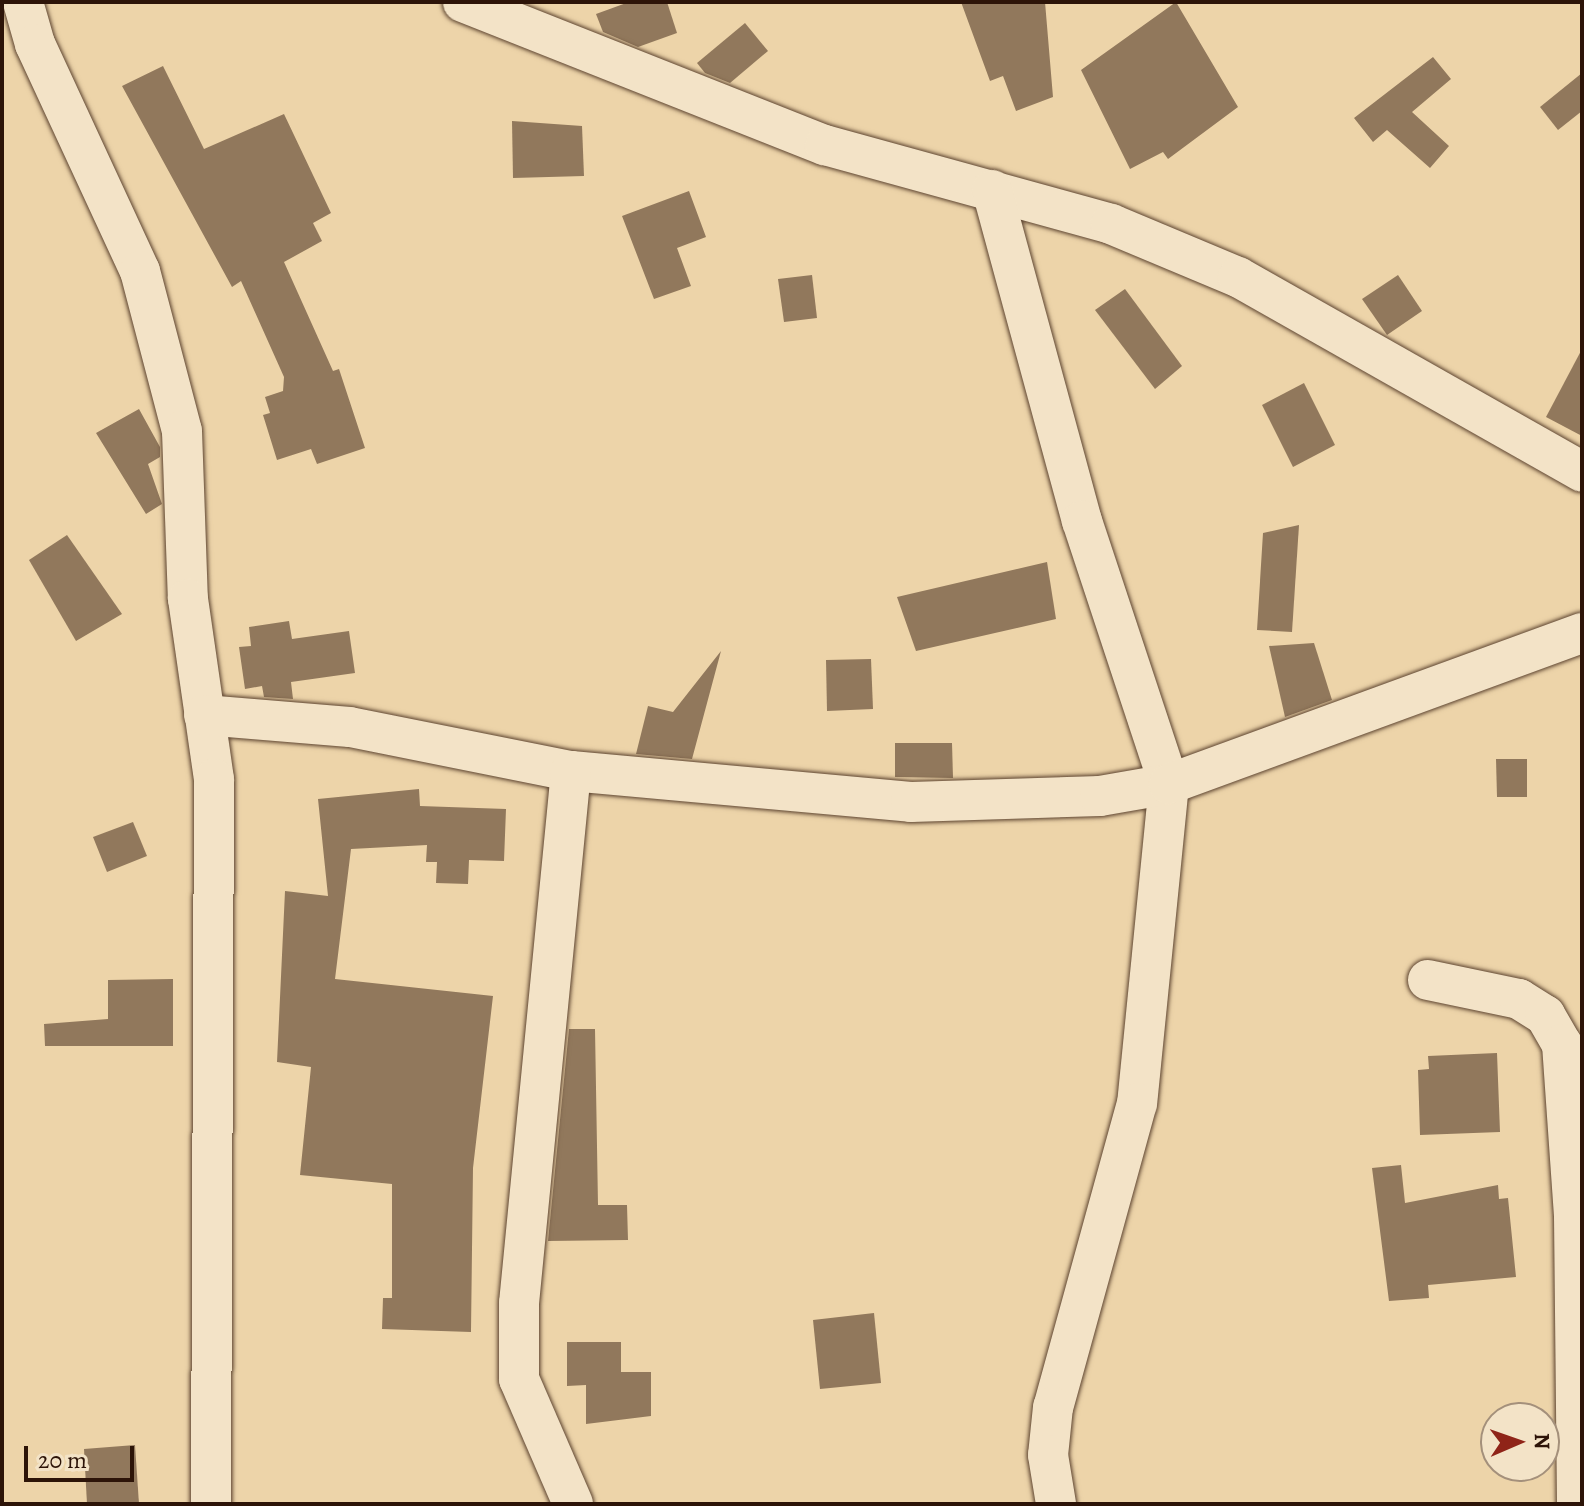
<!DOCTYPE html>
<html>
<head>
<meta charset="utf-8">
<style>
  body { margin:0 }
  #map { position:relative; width:1584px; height:1506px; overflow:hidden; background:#edd4a9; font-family:Alegreya,serif }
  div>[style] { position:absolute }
  .building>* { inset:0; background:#91785c }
  .roads { filter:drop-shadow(0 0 2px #5d4430) drop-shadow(0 0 2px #5d4430) }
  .minor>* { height:40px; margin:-20px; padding:0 20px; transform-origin:20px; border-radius:20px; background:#f3e3c7 }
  span { translate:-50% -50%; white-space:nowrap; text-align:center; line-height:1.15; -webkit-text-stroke:6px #f3e3c7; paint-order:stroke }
  .frame { position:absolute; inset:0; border:4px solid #2d1408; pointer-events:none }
  .north { position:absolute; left:1480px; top:1402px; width:80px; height:80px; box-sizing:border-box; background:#f3e3c7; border:2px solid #a4907b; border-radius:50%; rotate:88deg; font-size:22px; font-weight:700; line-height:32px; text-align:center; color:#2d1408 }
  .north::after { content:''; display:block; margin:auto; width:28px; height:36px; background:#8f2418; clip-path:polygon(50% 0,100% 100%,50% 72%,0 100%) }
  .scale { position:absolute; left:24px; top:1446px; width:110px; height:36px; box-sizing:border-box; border:4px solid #2d1408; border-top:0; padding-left:10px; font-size:24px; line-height:28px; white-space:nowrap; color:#2d1408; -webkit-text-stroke:6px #f3e3c7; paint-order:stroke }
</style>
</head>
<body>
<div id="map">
  <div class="building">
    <div style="clip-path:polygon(629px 2px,667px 2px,677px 33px,638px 47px,603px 32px,596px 14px)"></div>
    <div style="clip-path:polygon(961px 2px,1045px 2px,1053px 97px,1016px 111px,1003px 76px,990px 81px)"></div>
    <div style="clip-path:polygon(1176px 2px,1238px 107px,1168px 159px,1163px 152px,1130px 169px,1081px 70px)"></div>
    <div style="clip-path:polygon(745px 23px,768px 51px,730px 83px,705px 73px,697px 63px)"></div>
    <div style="clip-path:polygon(1433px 57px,1451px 79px,1412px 112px,1449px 146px,1430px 168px,1387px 130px,1373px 142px,1354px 118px)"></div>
    <div style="clip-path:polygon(163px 66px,204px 149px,284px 114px,331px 213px,313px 223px,322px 241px,284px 262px,333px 371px,339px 369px,365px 448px,317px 464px,311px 449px,277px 460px,263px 415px,270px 413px,265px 397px,283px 391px,284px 377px,241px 281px,232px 287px,122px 86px)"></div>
    <div style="clip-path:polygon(1582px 73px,1582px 111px,1558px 130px,1540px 107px)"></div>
    <div style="clip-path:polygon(512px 121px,582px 126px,584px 176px,513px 178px)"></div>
    <div style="clip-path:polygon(689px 191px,706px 237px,677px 248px,691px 286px,654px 299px,622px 216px)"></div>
    <div style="clip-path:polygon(812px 275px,817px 318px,784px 322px,778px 279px)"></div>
    <div style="clip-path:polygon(1398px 275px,1422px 311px,1387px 335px,1362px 299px)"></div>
    <div style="clip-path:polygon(1125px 289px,1182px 366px,1155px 389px,1095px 310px)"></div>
    <div style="clip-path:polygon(1582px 349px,1582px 436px,1546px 417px)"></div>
    <div style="clip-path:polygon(1304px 383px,1335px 445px,1293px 467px,1262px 405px)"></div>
    <div style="clip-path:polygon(139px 409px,160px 447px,160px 457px,148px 464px,162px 504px,146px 514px,96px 433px)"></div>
    <div style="clip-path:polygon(1299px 525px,1292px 632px,1257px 630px,1263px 533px)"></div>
    <div style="clip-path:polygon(67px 535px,122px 614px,76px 641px,29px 560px)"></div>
    <div style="clip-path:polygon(1047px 562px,1056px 619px,916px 651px,897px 597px)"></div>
    <div style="clip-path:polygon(289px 621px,292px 639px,349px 631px,355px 673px,291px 682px,293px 699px,264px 697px,262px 686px,245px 689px,239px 647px,251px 646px,249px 627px)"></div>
    <div style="clip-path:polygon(1314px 643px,1332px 700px,1285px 717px,1269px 646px)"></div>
    <div style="clip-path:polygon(721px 651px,692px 759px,636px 754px,648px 706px,673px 712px)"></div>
    <div style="clip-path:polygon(871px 659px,873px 709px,827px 711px,826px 660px)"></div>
    <div style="clip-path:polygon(895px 743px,952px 743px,953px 778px,895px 777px)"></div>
    <div style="clip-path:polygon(1496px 759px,1527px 759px,1527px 797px,1497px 797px)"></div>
    <div style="clip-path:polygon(419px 789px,420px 806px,506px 809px,504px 861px,469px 860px,468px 884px,436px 883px,437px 862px,426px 862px,427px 845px,351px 849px,335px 979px,493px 996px,473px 1168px,471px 1332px,382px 1329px,383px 1298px,392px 1298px,392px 1184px,300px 1175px,311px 1067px,277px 1062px,285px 891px,328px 896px,318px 799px)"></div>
    <div style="clip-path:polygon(133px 822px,147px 856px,107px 872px,93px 837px)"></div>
    <div style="clip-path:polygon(173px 979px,173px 1046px,45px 1046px,44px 1024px,108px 1019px,108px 980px)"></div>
    <div style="clip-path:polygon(569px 1029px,595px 1029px,598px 1205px,627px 1205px,628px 1240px,548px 1241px)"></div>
    <div style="clip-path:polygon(1497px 1053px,1500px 1132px,1420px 1135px,1418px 1070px,1429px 1069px,1428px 1056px)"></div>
    <div style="clip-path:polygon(1401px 1165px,1405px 1203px,1498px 1185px,1499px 1199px,1508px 1198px,1516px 1277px,1428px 1285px,1429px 1298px,1389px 1301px,1372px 1168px)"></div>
    <div style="clip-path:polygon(874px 1313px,881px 1383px,820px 1389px,813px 1320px)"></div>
    <div style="clip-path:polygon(567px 1342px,621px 1342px,621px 1372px,651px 1372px,651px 1416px,586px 1424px,586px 1385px,567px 1386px)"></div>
    <div style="clip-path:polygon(135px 1445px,139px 1504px,87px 1504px,84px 1449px)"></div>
  </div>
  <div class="roads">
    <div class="minor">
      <div style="left:23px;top:2px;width:44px;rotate:74.1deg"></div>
      <div style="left:35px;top:44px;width:250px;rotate:65.2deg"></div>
      <div style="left:140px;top:271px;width:165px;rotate:75.3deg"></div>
      <div style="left:182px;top:431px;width:168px;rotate:88deg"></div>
      <div style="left:188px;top:599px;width:182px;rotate:81.8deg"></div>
      <div style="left:214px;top:779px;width:725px;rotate:90.24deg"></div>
      <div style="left:463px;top:2px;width:389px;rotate:21.6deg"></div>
      <div style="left:825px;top:145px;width:297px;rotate:15.4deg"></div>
      <div style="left:1111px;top:224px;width:138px;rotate:22.7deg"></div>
      <div style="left:1238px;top:277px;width:395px;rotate:29.5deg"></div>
      <div style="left:992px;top:190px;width:343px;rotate:74.8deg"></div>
      <div style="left:1082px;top:521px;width:277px;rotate:71.7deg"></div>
      <div style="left:1169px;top:784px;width:321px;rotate:95.7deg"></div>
      <div style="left:1137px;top:1103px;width:315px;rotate:105.4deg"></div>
      <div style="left:1053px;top:1407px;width:48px;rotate:95.9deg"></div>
      <div style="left:1048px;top:1455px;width:50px;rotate:80.7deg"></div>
      <div style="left:204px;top:715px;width:146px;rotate:4.7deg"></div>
      <div style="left:350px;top:727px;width:225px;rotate:11.3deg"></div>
      <div style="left:571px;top:771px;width:341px;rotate:5.2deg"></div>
      <div style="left:911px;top:802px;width:189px;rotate:-1.8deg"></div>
      <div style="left:1100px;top:796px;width:70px;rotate:-9.9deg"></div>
      <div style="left:1169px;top:784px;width:440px;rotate:-20.1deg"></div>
      <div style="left:571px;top:771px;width:535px;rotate:95.58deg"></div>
      <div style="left:519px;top:1303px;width:76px;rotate:90deg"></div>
      <div style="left:519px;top:1379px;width:136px;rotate:66.6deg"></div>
      <div style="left:1428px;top:980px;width:93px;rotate:11.8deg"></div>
      <div style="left:1519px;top:999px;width:31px;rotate:32deg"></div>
      <div style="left:1545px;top:1015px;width:34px;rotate:60deg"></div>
      <div style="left:1562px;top:1044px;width:172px;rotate:86deg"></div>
      <div style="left:1574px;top:1216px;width:288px;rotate:89.4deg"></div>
    </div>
  </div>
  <div class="frame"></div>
  <div class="north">N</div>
  <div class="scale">20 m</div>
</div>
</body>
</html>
